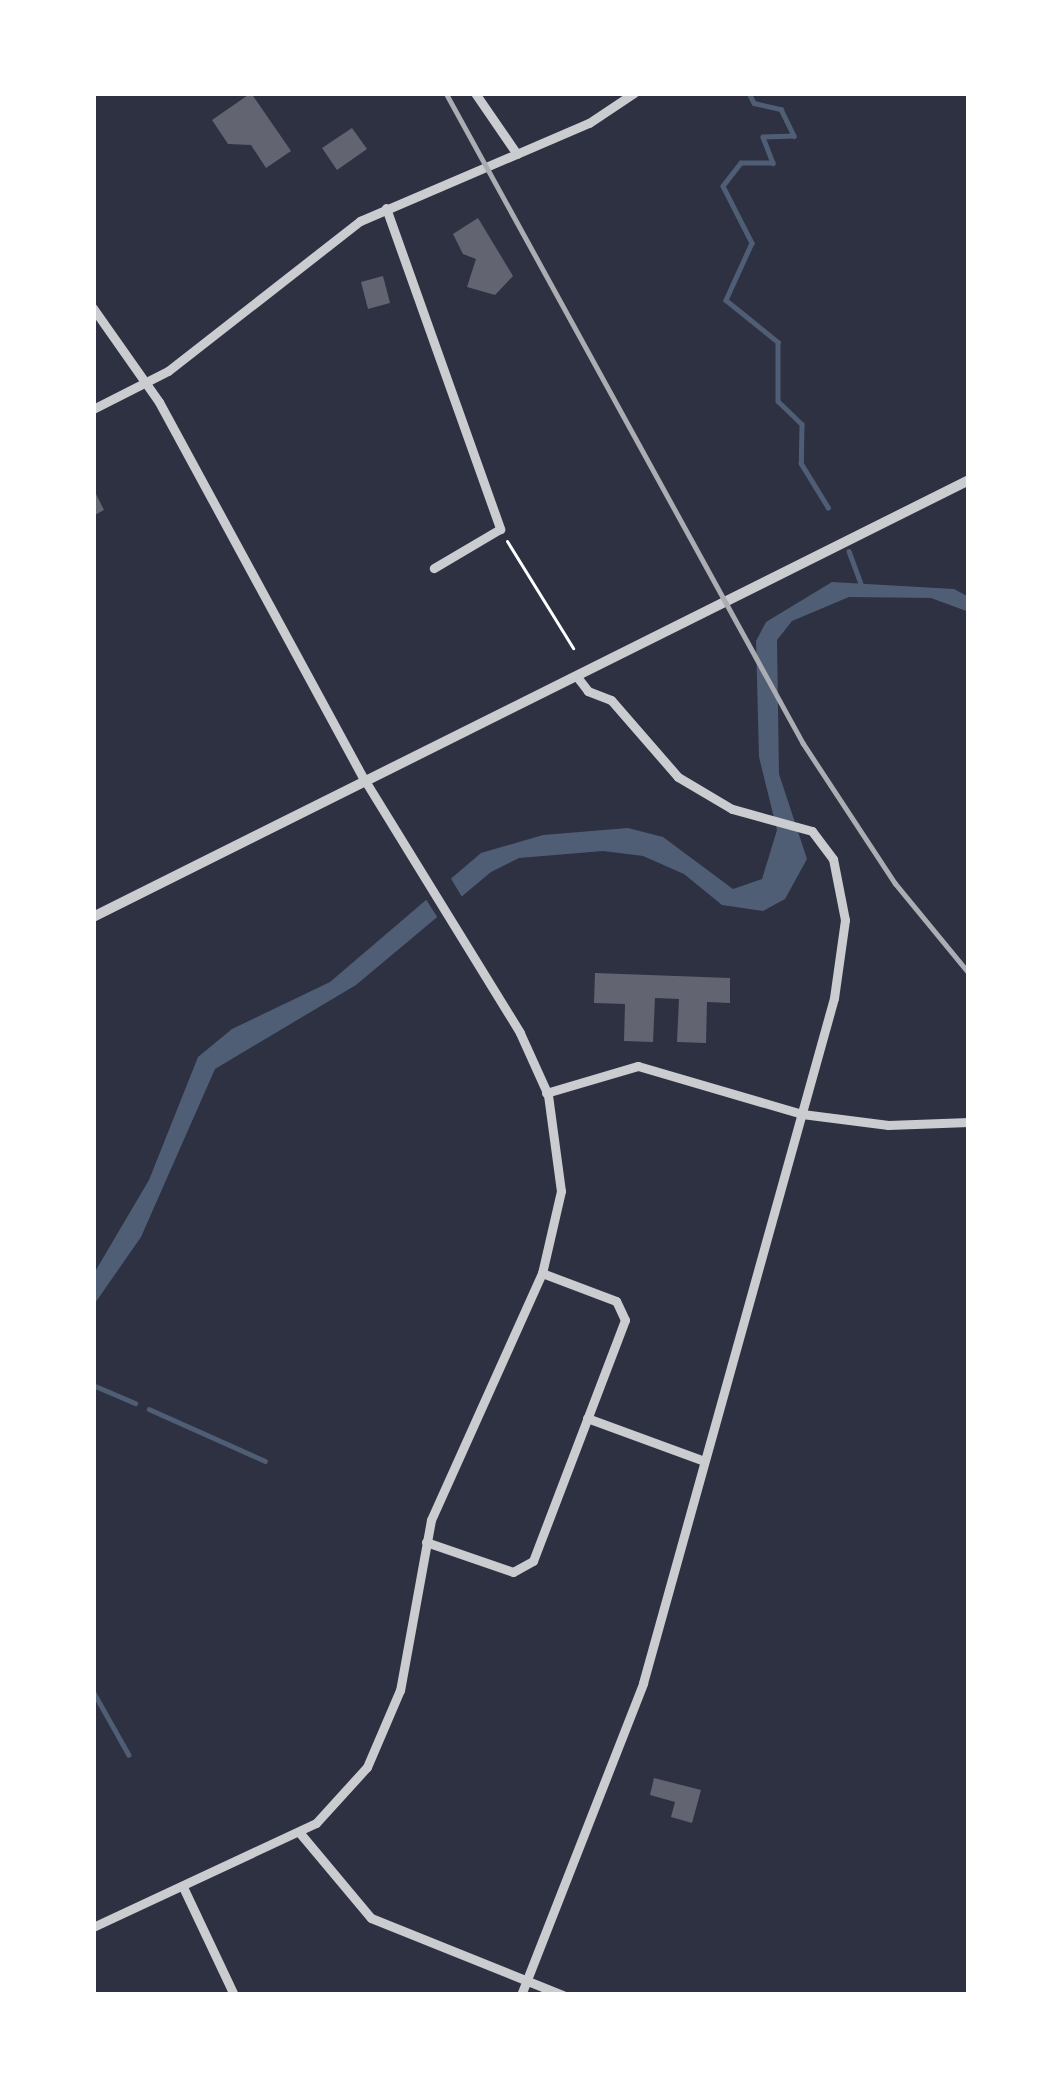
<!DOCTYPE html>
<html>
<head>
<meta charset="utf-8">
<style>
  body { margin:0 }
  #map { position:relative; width:1062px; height:2088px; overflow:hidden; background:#2d3142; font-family:"Varela Round",sans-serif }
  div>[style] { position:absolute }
  .water>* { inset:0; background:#4f5d75 }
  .pier>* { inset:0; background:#2d3142 }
  .stream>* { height:4.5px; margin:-2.25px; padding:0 2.25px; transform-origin:2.25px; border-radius:2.25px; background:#4f5d75 }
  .building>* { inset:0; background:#626471 }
  .path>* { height:3px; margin:-1.5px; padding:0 1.5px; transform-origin:1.5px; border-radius:1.5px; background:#fff }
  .minor>* { height:9px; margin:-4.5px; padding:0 4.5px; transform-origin:4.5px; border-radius:4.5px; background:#caccd0 }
  .tertiary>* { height:10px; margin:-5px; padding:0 5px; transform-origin:5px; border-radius:5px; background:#caccd0 }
  .rail>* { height:4.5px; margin:-2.25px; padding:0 2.25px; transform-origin:2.25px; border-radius:2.25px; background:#abadb3 }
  span { translate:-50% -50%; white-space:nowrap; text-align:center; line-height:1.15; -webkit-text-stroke:10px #fff; paint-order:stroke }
  .frame { position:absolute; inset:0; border:96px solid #fff; pointer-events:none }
</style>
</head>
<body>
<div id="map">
  <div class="water">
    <div style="clip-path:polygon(832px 582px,954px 589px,969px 597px,969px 612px,931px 598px,849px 597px,792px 621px,777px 640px,779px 774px,807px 859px,785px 899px,763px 911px,722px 905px,684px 874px,643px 856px,603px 851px,519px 858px,491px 872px,356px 985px,215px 1069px,141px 1237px,93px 1306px,93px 1275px,149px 1180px,198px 1057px,232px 1029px,330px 982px,481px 853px,543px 835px,628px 828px,663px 837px,733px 889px,762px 879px,777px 830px,759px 757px,756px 641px,766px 622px)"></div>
  </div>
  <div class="pier">
    <div style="clip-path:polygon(447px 872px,465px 902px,441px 923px,422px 893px)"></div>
  </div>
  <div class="stream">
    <div style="left:749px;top:93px;width:11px;rotate:63deg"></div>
    <div style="left:754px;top:103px;width:28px;rotate:13deg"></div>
    <div style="left:781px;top:109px;width:30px;rotate:64deg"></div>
    <div style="left:794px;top:136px;width:31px;rotate:178deg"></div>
    <div style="left:763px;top:137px;width:28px;rotate:69deg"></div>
    <div style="left:773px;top:163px;width:32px;rotate:180deg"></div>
    <div style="left:741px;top:163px;width:29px;rotate:128deg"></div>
    <div style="left:723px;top:186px;width:64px;rotate:63deg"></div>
    <div style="left:752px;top:243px;width:63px;rotate:114.5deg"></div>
    <div style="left:726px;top:300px;width:67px;rotate:38.9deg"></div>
    <div style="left:778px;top:342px;width:59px;rotate:90deg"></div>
    <div style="left:778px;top:401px;width:33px;rotate:44deg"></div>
    <div style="left:802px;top:424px;width:39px;rotate:91deg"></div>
    <div style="left:801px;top:463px;width:52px;rotate:58.5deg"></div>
    <div style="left:849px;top:551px;width:40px;rotate:69.8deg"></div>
    <div style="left:93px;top:1385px;width:46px;rotate:23.2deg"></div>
    <div style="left:149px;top:1409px;width:127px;rotate:24.1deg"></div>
    <div style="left:93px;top:1691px;width:73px;rotate:60.6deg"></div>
  </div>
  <div class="building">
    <div style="clip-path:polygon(251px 93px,291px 151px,266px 168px,251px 145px,228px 144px,212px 120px)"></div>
    <div style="clip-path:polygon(352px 128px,367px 149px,337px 170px,322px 148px)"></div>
    <div style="clip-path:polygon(478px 218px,513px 276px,495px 295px,467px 287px,476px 259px,463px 254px,453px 234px)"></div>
    <div style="clip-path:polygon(383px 276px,390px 303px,368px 309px,361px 282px)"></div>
    <div style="clip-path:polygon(93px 488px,104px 510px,93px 516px)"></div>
    <div style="clip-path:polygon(595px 973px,730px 978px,730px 1003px,707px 1002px,706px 1043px,677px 1042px,679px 999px,655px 998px,653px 1042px,624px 1041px,625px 1004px,594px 1003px)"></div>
    <div style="clip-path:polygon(654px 1778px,701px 1790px,692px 1823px,671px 1817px,675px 1802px,650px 1795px)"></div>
  </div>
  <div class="path">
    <div style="left:507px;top:541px;width:126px;rotate:58.3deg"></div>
  </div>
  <div class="minor">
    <div style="left:475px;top:93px;width:74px;rotate:55.5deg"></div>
    <div style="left:386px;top:208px;width:341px;rotate:70.4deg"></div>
    <div style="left:500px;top:529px;width:77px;rotate:149.4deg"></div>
    <div style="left:93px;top:308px;width:115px;rotate:54.9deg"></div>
    <div style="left:159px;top:402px;width:429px;rotate:61.5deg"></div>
    <div style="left:364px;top:779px;width:298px;rotate:58.4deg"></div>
    <div style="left:520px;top:1033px;width:68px;rotate:65.7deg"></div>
    <div style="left:548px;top:1095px;width:97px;rotate:82.3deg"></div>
    <div style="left:561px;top:1191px;width:84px;rotate:103deg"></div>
    <div style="left:542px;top:1273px;width:271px;rotate:114.2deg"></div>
    <div style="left:431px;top:1520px;width:173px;rotate:100.3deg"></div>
    <div style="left:400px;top:1690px;width:84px;rotate:113.2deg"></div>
    <div style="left:367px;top:1767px;width:76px;rotate:132.3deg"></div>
    <div style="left:316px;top:1823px;width:246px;rotate:155deg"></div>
    <div style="left:93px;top:409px;width:84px;rotate:-26.9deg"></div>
    <div style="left:168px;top:371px;width:244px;rotate:-38deg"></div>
    <div style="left:360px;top:221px;width:249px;rotate:-23.2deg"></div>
    <div style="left:589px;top:123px;width:54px;rotate:-33.7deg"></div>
    <div style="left:546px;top:1093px;width:96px;rotate:-16.4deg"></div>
    <div style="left:638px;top:1066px;width:171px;rotate:16.3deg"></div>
    <div style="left:802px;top:1114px;width:87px;rotate:7.3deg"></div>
    <div style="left:888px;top:1125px;width:81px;rotate:-2.1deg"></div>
    <div style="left:587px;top:1418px;width:122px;rotate:20.1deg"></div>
    <div style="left:426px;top:1542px;width:92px;rotate:19deg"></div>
    <div style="left:513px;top:1572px;width:23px;rotate:-29deg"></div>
    <div style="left:533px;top:1561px;width:258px;rotate:-69.1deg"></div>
    <div style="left:625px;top:1320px;width:21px;rotate:-115deg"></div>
    <div style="left:616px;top:1301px;width:79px;rotate:-159.3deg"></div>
    <div style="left:299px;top:1832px;width:112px;rotate:50.1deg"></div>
    <div style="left:371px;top:1918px;width:207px;rotate:21.9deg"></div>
    <div style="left:183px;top:1887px;width:119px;rotate:64.7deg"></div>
    <div style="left:521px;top:1995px;width:335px;rotate:-68.6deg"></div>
    <div style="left:643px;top:1683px;width:711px;rotate:-74.42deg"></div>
    <div style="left:834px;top:998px;width:79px;rotate:-82deg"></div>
    <div style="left:845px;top:920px;width:62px;rotate:-101.1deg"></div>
    <div style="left:833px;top:859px;width:35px;rotate:-127deg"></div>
    <div style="left:812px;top:831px;width:83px;rotate:-164.6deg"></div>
    <div style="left:732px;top:809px;width:63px;rotate:-149.3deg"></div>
    <div style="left:678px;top:777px;width:102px;rotate:-131deg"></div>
    <div style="left:611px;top:700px;width:25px;rotate:-159deg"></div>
    <div style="left:588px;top:691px;width:18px;rotate:-128deg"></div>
  </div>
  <div class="tertiary">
    <div style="left:93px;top:917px;width:979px;rotate:-26.51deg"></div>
  </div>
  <div class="rail">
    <div style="left:446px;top:93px;width:742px;rotate:61.22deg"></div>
    <div style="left:803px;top:743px;width:168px;rotate:56.7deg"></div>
    <div style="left:895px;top:883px;width:117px;rotate:50.6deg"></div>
  </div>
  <div class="frame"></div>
</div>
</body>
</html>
